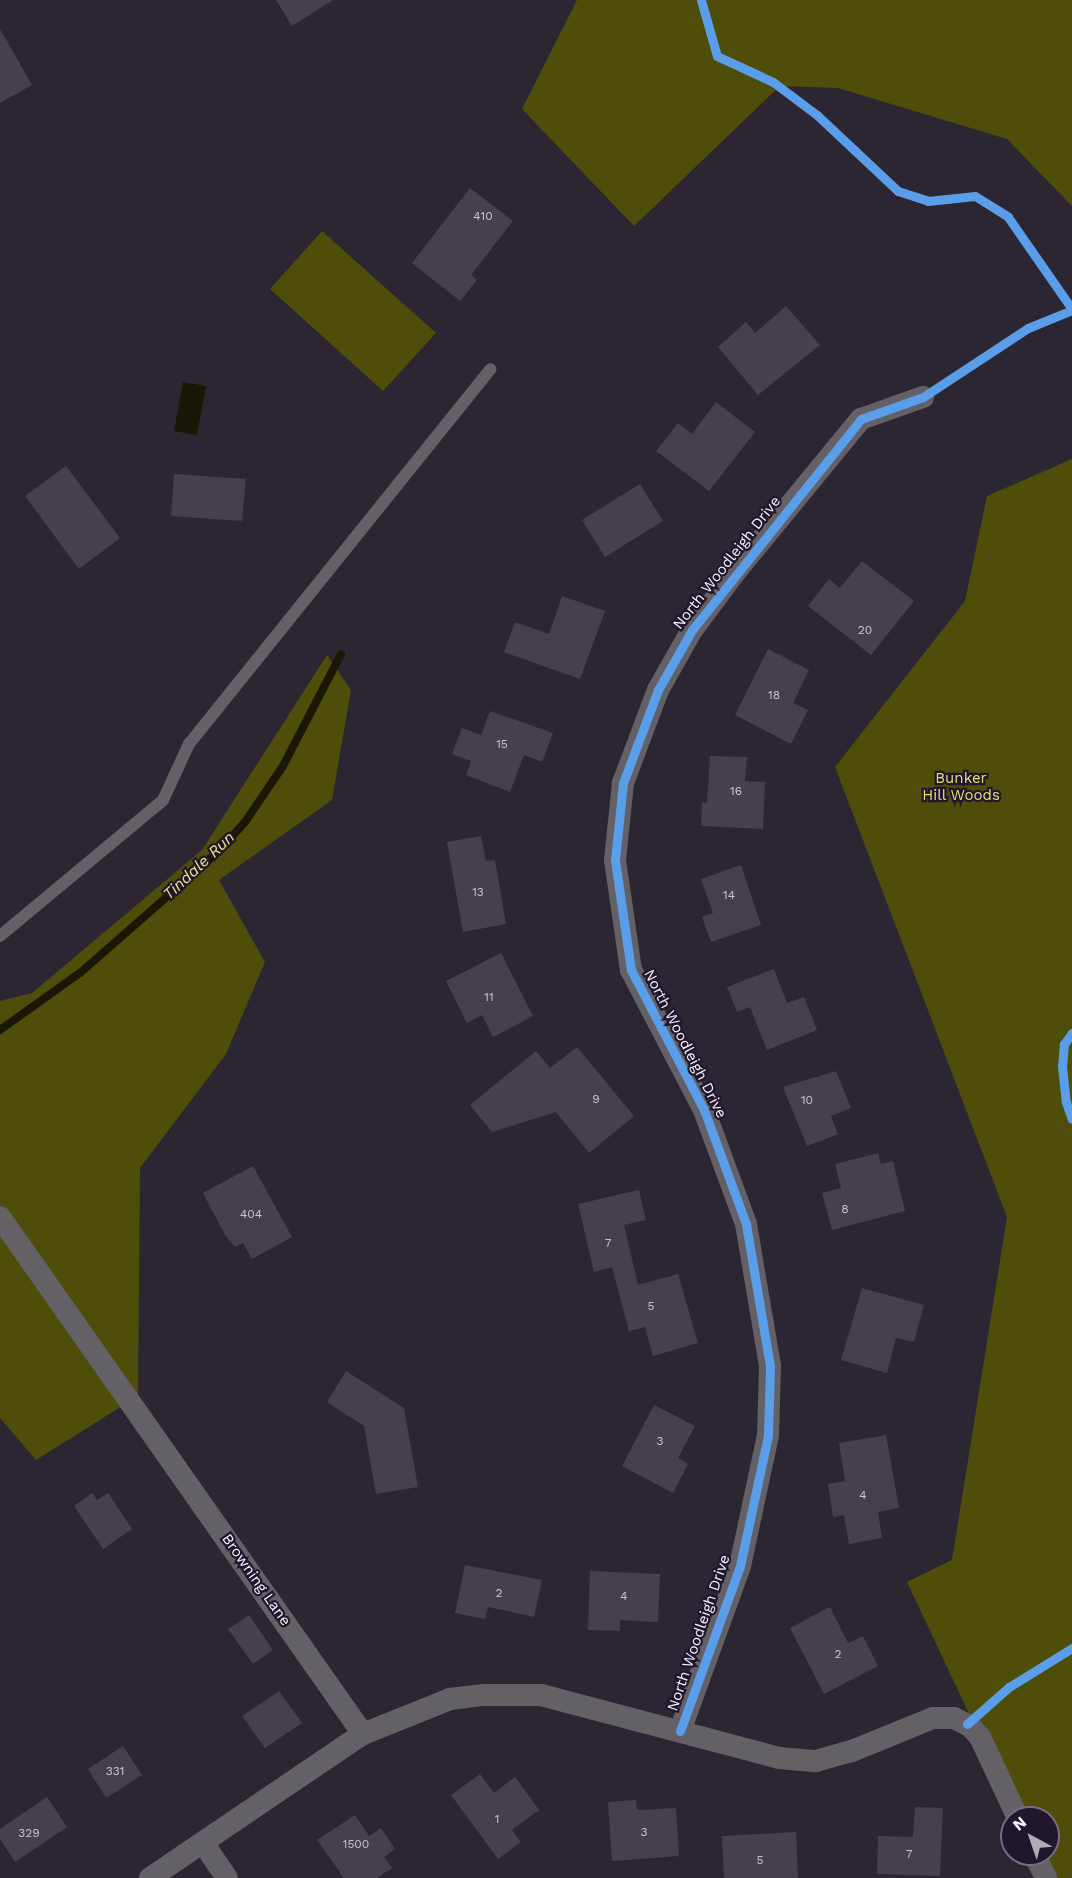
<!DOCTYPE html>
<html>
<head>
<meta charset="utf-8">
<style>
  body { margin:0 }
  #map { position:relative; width:1072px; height:1878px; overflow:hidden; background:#2c2632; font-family:"Work Sans",sans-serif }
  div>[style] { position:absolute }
  .green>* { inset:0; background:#4e4d0a }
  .water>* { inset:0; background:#191806 }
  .stream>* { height:8px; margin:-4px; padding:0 4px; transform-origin:4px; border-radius:4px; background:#191806 }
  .building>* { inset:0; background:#45404a }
  .service>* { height:12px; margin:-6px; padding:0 6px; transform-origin:6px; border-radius:6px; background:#636066 }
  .minor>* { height:22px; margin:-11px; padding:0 11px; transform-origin:11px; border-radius:11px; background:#636066 }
  .cycleway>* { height:9px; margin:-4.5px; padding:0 4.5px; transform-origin:4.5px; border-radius:4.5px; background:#5a9eea }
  span { translate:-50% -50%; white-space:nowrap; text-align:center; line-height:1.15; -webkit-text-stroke:4.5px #21172d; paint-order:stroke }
  .number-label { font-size:12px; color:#cac6d1 }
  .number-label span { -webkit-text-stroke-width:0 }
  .street-label { font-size:15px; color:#f7f2fe }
  .park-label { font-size:15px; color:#dfe078 }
  .water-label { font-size:16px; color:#e7e880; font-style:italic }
  .north { position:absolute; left:1000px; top:1806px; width:60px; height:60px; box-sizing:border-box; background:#21172d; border:2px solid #776f81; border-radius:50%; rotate:320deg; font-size:16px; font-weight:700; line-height:24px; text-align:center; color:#f7f2fe }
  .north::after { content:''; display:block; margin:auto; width:21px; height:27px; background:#b0abb7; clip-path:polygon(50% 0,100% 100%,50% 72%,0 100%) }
</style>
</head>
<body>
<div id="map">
  <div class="green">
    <div style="clip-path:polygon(577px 0,1072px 0,1072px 206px,1007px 139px,838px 88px,780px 86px,634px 226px,522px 109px)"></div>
    <div style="clip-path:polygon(322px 231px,436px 333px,383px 391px,270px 289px)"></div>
    <div style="clip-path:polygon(1072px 459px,1072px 1878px,1046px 1878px,1034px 1854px,1048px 1854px,1048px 1818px,1018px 1818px,907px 1582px,952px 1560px,1007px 1217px,835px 767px,965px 601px,987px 496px)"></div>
    <div style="clip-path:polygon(327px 655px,351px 690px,332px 800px,219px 880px,265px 962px,226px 1054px,140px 1168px,138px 1396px,36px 1460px,0 1418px,0 1001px,32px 993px,202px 850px)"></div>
  </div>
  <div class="water">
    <div style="clip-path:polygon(183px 382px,206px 386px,197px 435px,174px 431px)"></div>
  </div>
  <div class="stream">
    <div style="left:0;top:1030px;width:98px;rotate:-35.5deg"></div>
    <div style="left:80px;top:973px;width:184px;rotate:-41.2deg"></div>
    <div style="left:218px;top:852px;width:40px;rotate:-48deg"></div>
    <div style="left:245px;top:822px;width:68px;rotate:-55.8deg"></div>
    <div style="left:283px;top:766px;width:126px;rotate:-62.6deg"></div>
  </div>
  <div class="building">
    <div style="clip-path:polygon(276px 0,333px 0,292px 26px)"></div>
    <div style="clip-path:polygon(0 29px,32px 85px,0 103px)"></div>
    <div style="clip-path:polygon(470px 188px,513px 221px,471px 275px,477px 280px,460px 301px,412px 263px)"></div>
    <div style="clip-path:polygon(786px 306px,820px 345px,758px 395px,718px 347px,746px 322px,755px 333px)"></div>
    <div style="clip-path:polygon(716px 402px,755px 432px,709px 491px,656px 451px,678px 423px,692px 434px)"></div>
    <div style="clip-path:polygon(66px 466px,120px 538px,79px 569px,25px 496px)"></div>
    <div style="clip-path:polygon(174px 474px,246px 479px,242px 521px,171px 516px)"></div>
    <div style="clip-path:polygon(640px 484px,663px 521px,605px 557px,582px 520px)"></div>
    <div style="clip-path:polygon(862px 561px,914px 601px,871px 655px,808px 606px,829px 579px,840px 588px)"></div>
    <div style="clip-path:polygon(562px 596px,605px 611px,580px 679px,504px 652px,515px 622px,549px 634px)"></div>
    <div style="clip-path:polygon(768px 649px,809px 670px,793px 703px,808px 710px,791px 744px,735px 715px)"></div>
    <div style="clip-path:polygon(490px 711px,553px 733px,542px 762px,524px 755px,510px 792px,466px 775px,471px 761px,452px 754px,462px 728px,481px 735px)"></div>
    <div style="clip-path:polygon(710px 756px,747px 757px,745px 781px,765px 782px,763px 829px,701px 826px,702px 802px,707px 803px)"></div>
    <div style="clip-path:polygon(481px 836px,486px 861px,495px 860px,506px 924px,463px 932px,447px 842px)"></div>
    <div style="clip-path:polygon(741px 865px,761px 925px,711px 942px,702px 917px,713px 913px,701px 879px)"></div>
    <div style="clip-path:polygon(501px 953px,533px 1016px,493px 1037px,482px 1015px,467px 1023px,446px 981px)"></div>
    <div style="clip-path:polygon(774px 969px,787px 1003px,804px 997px,817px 1030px,767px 1050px,750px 1007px,737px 1012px,727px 987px)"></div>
    <div style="clip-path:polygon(577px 1047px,634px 1116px,589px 1153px,556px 1112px,492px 1132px,470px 1105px,536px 1051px,550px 1068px)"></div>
    <div style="clip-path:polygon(836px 1071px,851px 1108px,831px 1116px,838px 1134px,807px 1146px,783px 1087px)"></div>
    <div style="clip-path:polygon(878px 1153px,881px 1164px,893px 1161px,905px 1211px,832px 1230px,822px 1193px,841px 1188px,835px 1164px)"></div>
    <div style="clip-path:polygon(253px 1166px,292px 1237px,252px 1259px,243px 1243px,235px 1247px,225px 1235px,203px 1193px)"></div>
    <div style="clip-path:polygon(639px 1190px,646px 1220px,624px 1225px,638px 1285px,678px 1274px,698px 1343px,653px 1356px,645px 1327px,629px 1331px,612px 1267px,594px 1272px,578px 1204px)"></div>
    <div style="clip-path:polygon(862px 1288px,924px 1305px,914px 1342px,896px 1338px,887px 1373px,841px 1360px)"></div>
    <div style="clip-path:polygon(346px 1371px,404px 1408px,418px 1487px,376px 1494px,364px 1426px,327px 1402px)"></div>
    <div style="clip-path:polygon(654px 1405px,695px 1426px,678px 1458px,688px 1464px,673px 1493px,622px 1466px)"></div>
    <div style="clip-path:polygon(886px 1435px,899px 1508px,878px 1512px,882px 1538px,849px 1544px,844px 1515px,833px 1517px,828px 1484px,845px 1481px,839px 1443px)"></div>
    <div style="clip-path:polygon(92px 1493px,97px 1500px,108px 1493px,132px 1529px,103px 1549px,74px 1506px)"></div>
    <div style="clip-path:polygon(465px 1565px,542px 1580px,534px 1617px,488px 1607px,485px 1619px,455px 1613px)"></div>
    <div style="clip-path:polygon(590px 1571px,660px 1574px,658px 1622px,620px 1620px,620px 1631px,588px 1630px)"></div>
    <div style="clip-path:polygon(830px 1607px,848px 1643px,863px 1636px,878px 1666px,824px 1694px,790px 1628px)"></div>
    <div style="clip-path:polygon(249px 1615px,273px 1650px,253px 1664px,228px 1629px)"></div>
    <div style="clip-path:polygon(279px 1691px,302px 1723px,265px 1748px,242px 1716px)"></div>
    <div style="clip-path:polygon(123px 1746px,142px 1775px,106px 1798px,88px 1769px)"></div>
    <div style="clip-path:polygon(480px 1774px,494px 1793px,515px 1777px,539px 1810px,512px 1830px,521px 1842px,498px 1859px,451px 1795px)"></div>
    <div style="clip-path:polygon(47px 1797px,67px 1827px,15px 1862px,0 1839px,0 1829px)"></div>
    <div style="clip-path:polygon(636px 1800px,637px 1810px,676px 1808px,679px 1856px,612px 1861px,608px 1802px)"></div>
    <div style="clip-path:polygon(915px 1807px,943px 1808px,940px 1876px,877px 1874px,878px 1836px,913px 1837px)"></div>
    <div style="clip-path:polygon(355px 1815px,369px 1836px,381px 1828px,395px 1849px,384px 1857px,392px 1868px,377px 1878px,344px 1878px,317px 1840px)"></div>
    <div style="clip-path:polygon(796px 1832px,798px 1878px,724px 1878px,722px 1836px)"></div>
  </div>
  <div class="service">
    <div style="left:0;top:936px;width:212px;rotate:-39.8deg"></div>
    <div style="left:163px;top:800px;width:62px;rotate:-65.1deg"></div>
    <div style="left:189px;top:744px;width:481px;rotate:-51.2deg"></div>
  </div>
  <div class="minor">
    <div style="left:0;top:1217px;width:632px;rotate:54.93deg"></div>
    <div style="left:680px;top:1731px;width:176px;rotate:-70deg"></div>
    <div style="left:740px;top:1566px;width:134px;rotate:-77.9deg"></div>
    <div style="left:768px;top:1435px;width:69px;rotate:-88.3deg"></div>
    <div style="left:770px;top:1366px;width:144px;rotate:-99.6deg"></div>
    <div style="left:746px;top:1224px;width:121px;rotate:-110.2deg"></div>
    <div style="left:704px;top:1110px;width:158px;rotate:-117.5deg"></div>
    <div style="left:631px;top:970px;width:111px;rotate:-98.3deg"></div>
    <div style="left:615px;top:860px;width:77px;rotate:-84.1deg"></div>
    <div style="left:623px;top:783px;width:99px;rotate:-69.4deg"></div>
    <div style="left:658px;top:690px;width:69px;rotate:-60.5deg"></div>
    <div style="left:692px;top:630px;width:74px;rotate:-53.3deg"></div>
    <div style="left:736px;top:571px;width:197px;rotate:-50.6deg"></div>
    <div style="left:861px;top:419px;width:66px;rotate:-19.5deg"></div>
    <div style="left:203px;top:1843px;width:42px;rotate:55.6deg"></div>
    <div style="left:1034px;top:1854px;width:27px;rotate:63deg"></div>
    <div style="left:150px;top:1878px;width:257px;rotate:-34.1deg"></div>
    <div style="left:363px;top:1734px;width:94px;rotate:-21.9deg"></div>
    <div style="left:450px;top:1699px;width:34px;rotate:-7deg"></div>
    <div style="left:484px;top:1695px;width:57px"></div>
    <div style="left:541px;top:1695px;width:246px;rotate:14.8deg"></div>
    <div style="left:779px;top:1758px;width:37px;rotate:5deg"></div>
    <div style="left:816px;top:1761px;width:37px;rotate:-16deg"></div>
    <div style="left:852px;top:1751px;width:87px;rotate:-22.2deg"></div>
    <div style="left:933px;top:1718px;width:21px"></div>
    <div style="left:954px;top:1718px;width:18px;rotate:27deg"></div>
    <div style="left:970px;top:1726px;width:15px;rotate:48deg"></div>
    <div style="left:980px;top:1737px;width:89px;rotate:64.9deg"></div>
  </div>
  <div class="cycleway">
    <div style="left:701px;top:0;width:58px;rotate:74.1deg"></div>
    <div style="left:717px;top:56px;width:62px;rotate:24.9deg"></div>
    <div style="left:773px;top:82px;width:55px;rotate:36.9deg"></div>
    <div style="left:817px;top:115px;width:111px;rotate:43.2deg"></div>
    <div style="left:898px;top:191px;width:32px;rotate:18deg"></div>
    <div style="left:928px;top:201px;width:47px;rotate:-6.1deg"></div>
    <div style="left:975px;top:196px;width:39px;rotate:32deg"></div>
    <div style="left:1008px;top:217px;width:112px;rotate:55.2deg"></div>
    <div style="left:1072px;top:1033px;width:14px;rotate:126deg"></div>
    <div style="left:1064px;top:1044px;width:22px;rotate:95deg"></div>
    <div style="left:1062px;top:1066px;width:36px;rotate:84deg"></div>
    <div style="left:1066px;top:1102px;width:18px;rotate:71deg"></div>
    <div style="left:967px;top:1724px;width:56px;rotate:-41.4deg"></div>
    <div style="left:1009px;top:1687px;width:74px;rotate:-31.8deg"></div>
    <div style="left:680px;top:1731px;width:176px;rotate:-70deg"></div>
    <div style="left:740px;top:1566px;width:134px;rotate:-77.9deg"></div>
    <div style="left:768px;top:1435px;width:69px;rotate:-88.3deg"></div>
    <div style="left:770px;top:1366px;width:144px;rotate:-99.6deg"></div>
    <div style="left:746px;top:1224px;width:121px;rotate:-110.2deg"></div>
    <div style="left:704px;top:1110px;width:158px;rotate:-117.5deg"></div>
    <div style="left:631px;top:970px;width:111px;rotate:-98.3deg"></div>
    <div style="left:615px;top:860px;width:77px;rotate:-84.1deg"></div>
    <div style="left:623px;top:783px;width:99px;rotate:-69.4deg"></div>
    <div style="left:658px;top:690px;width:69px;rotate:-60.5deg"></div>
    <div style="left:692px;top:630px;width:270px;rotate:-51.3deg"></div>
    <div style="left:861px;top:419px;width:66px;rotate:-19.5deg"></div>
    <div style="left:923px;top:397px;width:126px;rotate:-33.3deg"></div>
    <div style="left:1028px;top:328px;width:48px;rotate:-22.2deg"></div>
  </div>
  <div class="number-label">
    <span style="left:483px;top:217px">410</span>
    <span style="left:865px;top:631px">20</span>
    <span style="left:774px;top:696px">18</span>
    <span style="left:502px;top:745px">15</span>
    <span style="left:736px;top:792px">16</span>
    <span style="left:478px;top:893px">13</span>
    <span style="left:729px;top:896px">14</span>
    <span style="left:489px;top:998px">11</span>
    <span style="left:596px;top:1100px">9</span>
    <span style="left:807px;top:1101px">10</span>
    <span style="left:845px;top:1210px">8</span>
    <span style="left:251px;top:1215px">404</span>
    <span style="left:608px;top:1244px">7</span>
    <span style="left:651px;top:1307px">5</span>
    <span style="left:660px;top:1442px">3</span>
    <span style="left:863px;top:1496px">4</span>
    <span style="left:499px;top:1594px">2</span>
    <span style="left:624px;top:1597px">4</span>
    <span style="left:838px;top:1655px">2</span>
    <span style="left:115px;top:1772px">331</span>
    <span style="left:497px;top:1820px">1</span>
    <span style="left:644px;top:1833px">3</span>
    <span style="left:29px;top:1834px">329</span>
    <span style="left:356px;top:1845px">1500</span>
    <span style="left:909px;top:1855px">7</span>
    <span style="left:760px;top:1861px">5</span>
  </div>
  <div class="street-label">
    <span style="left:727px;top:563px;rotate:-52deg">North Woodleigh Drive</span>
    <span style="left:685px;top:1044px;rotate:63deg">North Woodleigh Drive</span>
    <span style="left:256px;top:1580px;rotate:55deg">Browning Lane</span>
    <span style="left:699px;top:1633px;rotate:-71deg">North Woodleigh Drive</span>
  </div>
  <div class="park-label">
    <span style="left:961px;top:787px">Bunker<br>Hill Woods</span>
  </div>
  <div class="water-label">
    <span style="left:199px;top:866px;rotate:-43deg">Tindale Run</span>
  </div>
  <div class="north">N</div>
</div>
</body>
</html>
